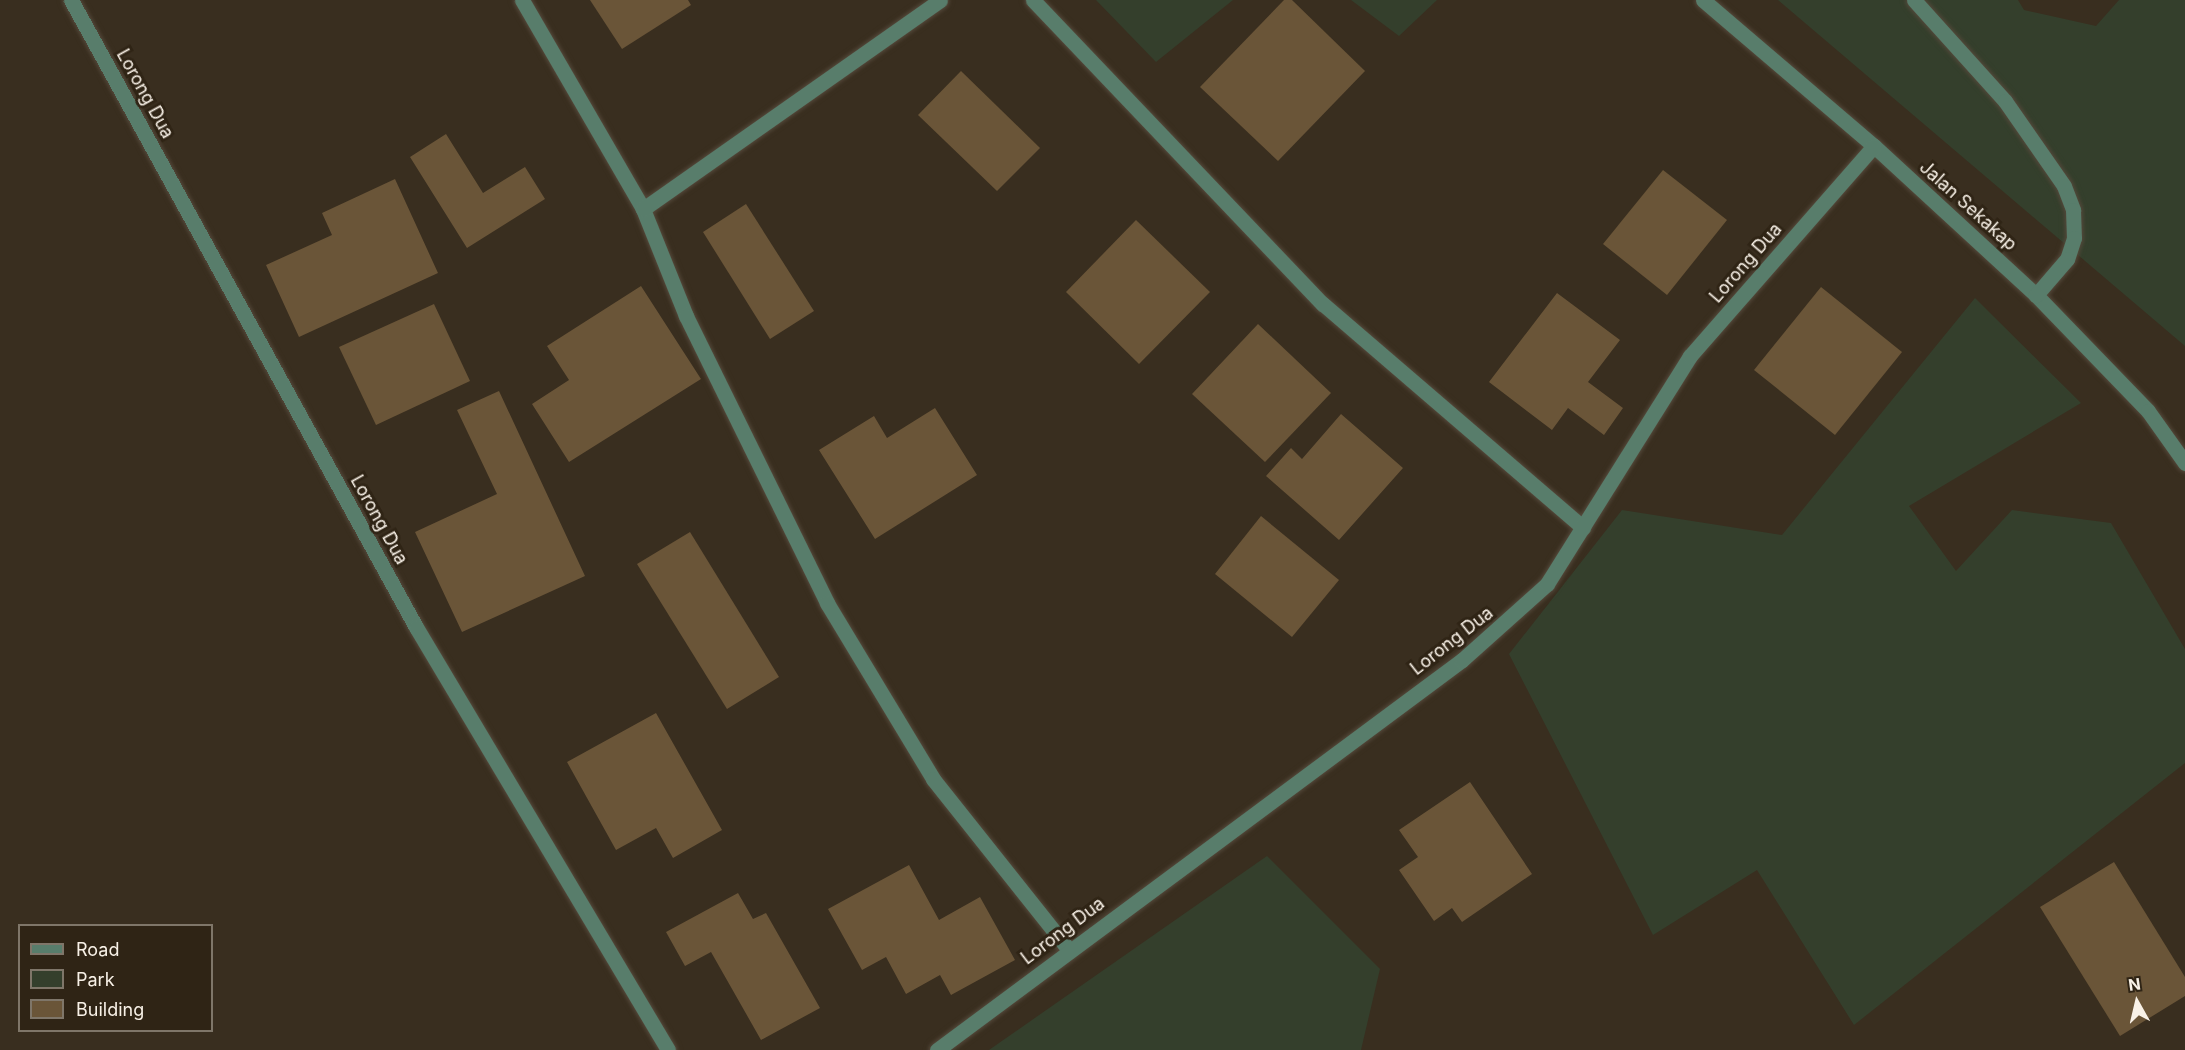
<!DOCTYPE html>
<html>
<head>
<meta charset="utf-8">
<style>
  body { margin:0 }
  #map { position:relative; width:2185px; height:1050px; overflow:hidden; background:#392e1f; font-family:Inter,sans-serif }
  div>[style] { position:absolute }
  .green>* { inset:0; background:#343f2c }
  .building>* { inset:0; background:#6a5538 }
  .roads { filter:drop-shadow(0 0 2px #54493b) drop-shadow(0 0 2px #54493b) }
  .minor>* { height:15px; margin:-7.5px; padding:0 7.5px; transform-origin:7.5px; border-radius:7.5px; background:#587d6b }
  span { translate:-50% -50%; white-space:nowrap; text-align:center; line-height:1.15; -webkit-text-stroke:6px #2f2415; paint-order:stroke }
  .street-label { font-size:18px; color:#f8f1e7 }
  .legend { position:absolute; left:18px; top:924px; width:195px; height:108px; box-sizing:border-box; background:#2f2415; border:2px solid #7f7669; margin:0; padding:8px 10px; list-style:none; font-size:18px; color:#f8f1e7 }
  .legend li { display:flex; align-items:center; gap:12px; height:30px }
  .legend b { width:30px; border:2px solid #7f7669 }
  .north { position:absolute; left:2107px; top:972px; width:60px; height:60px; -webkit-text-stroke:4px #2f2415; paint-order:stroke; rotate:352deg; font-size:16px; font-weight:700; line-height:24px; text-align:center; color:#f8f1e7 }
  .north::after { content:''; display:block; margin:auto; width:21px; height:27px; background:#f8f1e7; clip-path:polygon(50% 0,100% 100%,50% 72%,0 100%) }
</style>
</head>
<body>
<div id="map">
  <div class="green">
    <div style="clip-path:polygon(1096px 0,1233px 0,1156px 62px)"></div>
    <div style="clip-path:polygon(1351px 0,1437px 0,1399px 36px)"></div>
    <div style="clip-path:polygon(1778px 0,2018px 0,2024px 10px,2096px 26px,2119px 0,2185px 0,2185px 346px)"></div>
    <div style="clip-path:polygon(1975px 298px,2081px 403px,1909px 506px,1956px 571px,2012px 510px,2111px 523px,2185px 649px,2185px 763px,1854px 1025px,1757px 870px,1653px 935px,1509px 654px,1622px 510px,1782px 535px)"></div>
    <div style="clip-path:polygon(1267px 856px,1380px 969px,1361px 1050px,989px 1050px)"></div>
  </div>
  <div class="building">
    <div style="clip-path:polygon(590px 0,688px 0,691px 5px,622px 49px)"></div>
    <div style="clip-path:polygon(1284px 0,1292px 0,1365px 71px,1278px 161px,1200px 87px)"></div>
    <div style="clip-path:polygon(961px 71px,1040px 148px,997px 191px,918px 115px)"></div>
    <div style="clip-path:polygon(446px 134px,483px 193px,525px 167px,545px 199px,467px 248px,410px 157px)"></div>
    <div style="clip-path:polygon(1663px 170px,1727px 220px,1667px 295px,1603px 244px)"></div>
    <div style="clip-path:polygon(395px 179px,438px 273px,299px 337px,266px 265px,332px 235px,322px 213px)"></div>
    <div style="clip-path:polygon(746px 204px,814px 311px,770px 339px,703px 232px)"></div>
    <div style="clip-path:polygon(1136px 220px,1210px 292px,1139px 364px,1066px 292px)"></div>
    <div style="clip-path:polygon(641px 286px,701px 379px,569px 462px,532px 404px,569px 380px,547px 346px)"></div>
    <div style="clip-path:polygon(1821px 287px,1902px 352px,1835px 435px,1754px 370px)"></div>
    <div style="clip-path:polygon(1557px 293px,1620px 340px,1588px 382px,1623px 408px,1604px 435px,1568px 408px,1552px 430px,1489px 382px)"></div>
    <div style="clip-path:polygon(434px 304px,470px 381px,376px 425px,339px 347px)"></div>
    <div style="clip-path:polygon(1258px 324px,1331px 393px,1265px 462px,1192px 394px)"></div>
    <div style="clip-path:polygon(499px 391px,585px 576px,462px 632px,415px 532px,497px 494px,457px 410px)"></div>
    <div style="clip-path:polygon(935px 408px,977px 475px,875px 539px,819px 450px,874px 416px,887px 438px)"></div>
    <div style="clip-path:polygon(1341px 414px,1403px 468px,1339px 540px,1266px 476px,1291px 448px,1302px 459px)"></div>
    <div style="clip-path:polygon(1261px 516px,1339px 580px,1292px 637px,1215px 574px)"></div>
    <div style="clip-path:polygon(690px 532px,779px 677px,727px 709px,637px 564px)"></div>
    <div style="clip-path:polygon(656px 713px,722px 830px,673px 858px,656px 828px,616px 850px,567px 762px)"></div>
    <div style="clip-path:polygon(1470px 782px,1532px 874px,1462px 922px,1452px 908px,1434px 921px,1399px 870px,1418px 857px,1399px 830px)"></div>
    <div style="clip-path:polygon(2114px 862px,2185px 977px,2185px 996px,2120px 1036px,2040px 907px)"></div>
    <div style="clip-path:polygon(909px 865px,939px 920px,980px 897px,1015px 960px,951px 995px,940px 975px,906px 994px,886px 957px,862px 970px,828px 909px)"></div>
    <div style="clip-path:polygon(738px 893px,753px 919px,766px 913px,820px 1008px,761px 1040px,711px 952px,685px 966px,666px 932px)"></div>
  </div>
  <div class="roads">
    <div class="minor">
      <div style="left:71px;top:0;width:716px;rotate:61.18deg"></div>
      <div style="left:416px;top:627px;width:492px;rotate:59.2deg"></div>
      <div style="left:522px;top:0;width:241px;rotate:59.9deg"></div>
      <div style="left:643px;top:209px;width:115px;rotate:68.1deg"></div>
      <div style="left:686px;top:316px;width:320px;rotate:63.8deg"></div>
      <div style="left:827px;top:603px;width:205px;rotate:58.9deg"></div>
      <div style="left:933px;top:779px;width:218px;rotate:51.5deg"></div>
      <div style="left:1033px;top:0;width:420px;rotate:46.4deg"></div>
      <div style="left:1323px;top:304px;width:343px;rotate:40.7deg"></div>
      <div style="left:1703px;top:0;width:225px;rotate:40.5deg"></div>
      <div style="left:1874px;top:146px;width:220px;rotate:42.6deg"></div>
      <div style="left:2036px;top:295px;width:161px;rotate:46deg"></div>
      <div style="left:2148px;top:411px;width:64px;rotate:54.6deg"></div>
      <div style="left:1914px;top:0;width:136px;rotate:48deg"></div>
      <div style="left:2005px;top:101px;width:103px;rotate:55.2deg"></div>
      <div style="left:2064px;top:186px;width:26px;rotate:69deg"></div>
      <div style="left:2073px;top:210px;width:28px;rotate:88deg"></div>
      <div style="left:2074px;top:238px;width:22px;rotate:108deg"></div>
      <div style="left:2067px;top:259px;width:48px;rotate:130.7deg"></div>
      <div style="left:643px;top:209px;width:363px;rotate:-35.1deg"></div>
      <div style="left:937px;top:1050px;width:654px;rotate:-36.61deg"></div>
      <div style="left:1462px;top:660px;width:114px;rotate:-41.8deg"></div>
      <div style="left:1547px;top:584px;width:269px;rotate:-57.9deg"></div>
      <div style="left:1690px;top:356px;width:279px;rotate:-48.8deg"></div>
    </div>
  </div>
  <div class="street-label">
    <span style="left:145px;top:94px;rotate:61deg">Lorong Dua</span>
    <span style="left:1968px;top:206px;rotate:42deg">Jalan Sekakap</span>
    <span style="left:1746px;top:263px;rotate:-49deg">Lorong Dua</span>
    <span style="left:379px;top:520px;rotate:61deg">Lorong Dua</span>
    <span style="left:1452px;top:641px;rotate:-38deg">Lorong Dua</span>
    <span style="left:1063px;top:931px;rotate:-37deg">Lorong Dua</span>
  </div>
  <ul class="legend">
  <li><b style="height:8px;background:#587d6b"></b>Road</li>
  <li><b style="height:16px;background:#343f2c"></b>Park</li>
  <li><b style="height:16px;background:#6a5538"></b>Building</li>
  </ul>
  <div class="north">N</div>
</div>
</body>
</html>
